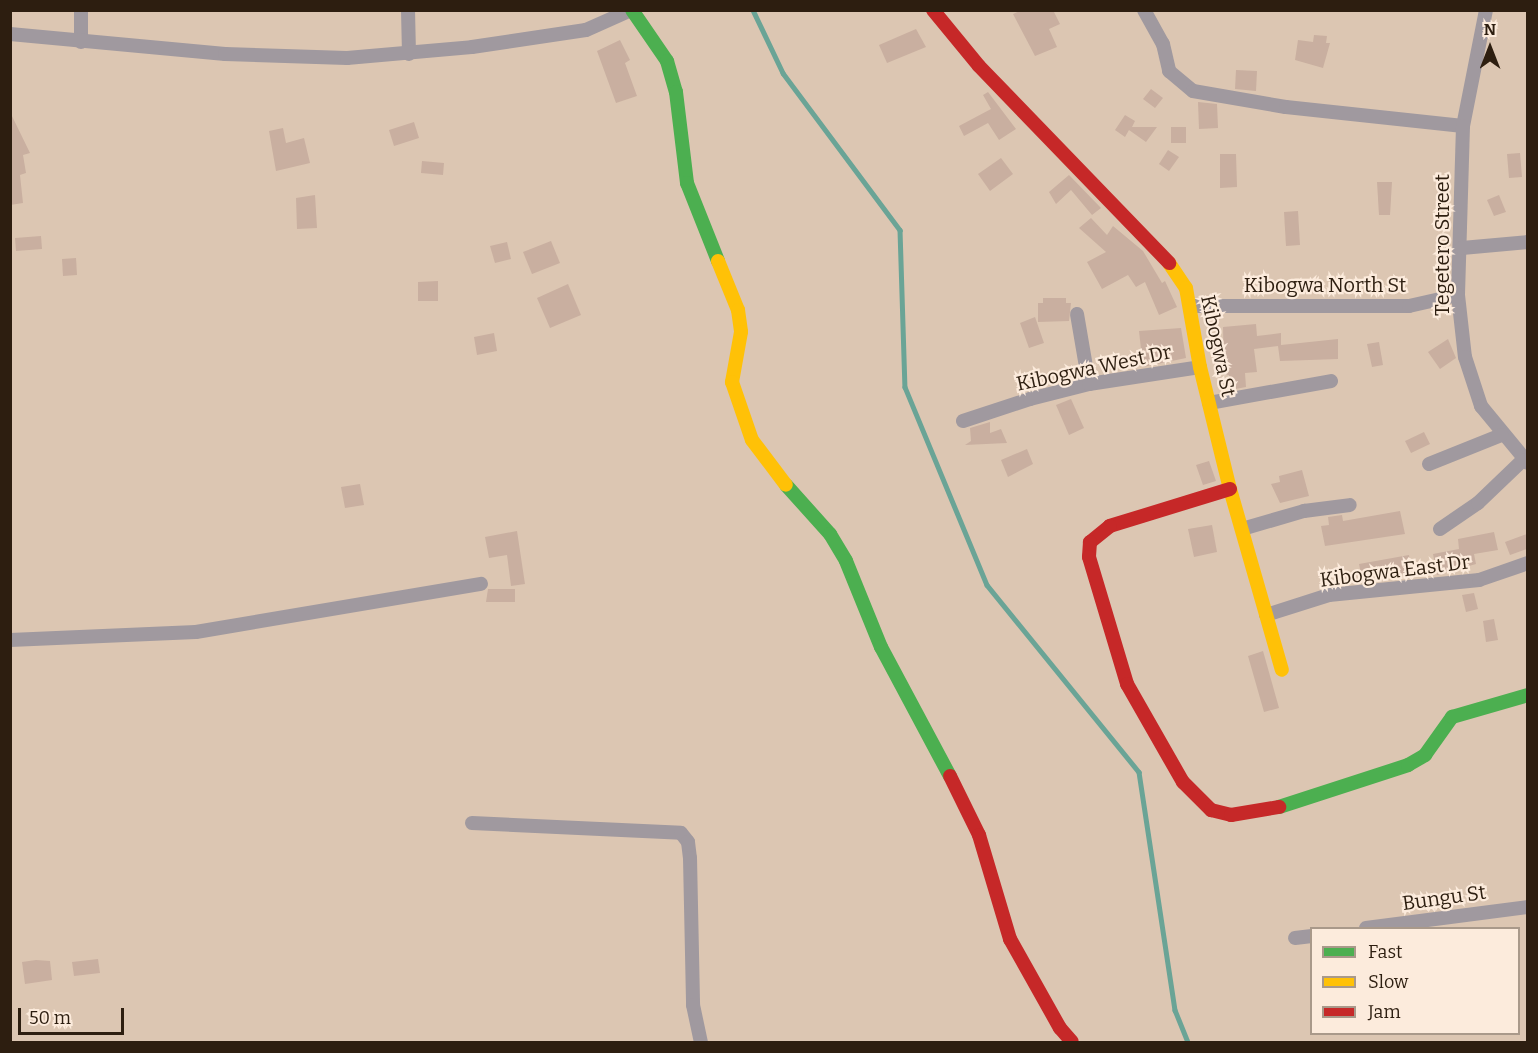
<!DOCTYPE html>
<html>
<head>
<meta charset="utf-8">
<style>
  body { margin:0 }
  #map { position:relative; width:1538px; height:1053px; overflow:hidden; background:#dcc6b2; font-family:Bitter,serif }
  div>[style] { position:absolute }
  .stream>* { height:4.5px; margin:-2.25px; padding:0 2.25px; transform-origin:2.25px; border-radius:2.25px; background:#6aa496 }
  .building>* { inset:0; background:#c9afa0 }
  .street>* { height:14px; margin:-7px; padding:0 7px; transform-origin:7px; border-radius:7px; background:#a0999f }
  .fast>* { height:14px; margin:-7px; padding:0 7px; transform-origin:7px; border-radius:7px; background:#4caf50 }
  .slow>* { height:14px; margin:-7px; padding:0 7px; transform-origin:7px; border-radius:7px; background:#ffc107 }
  .jam>* { height:14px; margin:-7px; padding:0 7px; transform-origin:7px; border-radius:7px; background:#c62828 }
  span { translate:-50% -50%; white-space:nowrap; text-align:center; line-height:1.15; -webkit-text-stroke:4.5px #fcebdc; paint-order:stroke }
  .street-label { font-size:20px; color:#2d1e10 }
  .frame { position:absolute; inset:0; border:12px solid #2d1e10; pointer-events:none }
  .legend { position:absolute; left:1310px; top:927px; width:210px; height:108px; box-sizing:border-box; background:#fcebdc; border:2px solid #a9998a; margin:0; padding:8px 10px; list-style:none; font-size:18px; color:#2d1e10 }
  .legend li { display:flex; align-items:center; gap:12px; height:30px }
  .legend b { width:30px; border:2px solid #a9998a }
  .north { position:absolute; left:1460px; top:18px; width:60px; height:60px; -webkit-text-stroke:4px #fcebdc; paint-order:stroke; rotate:0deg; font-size:16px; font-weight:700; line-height:24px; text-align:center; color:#2d1e10 }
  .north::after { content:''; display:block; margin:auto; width:21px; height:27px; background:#2d1e10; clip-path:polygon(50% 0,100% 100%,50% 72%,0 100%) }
  .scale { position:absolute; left:18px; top:1008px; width:106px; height:27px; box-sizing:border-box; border:3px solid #2d1e10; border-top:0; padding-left:8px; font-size:18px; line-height:21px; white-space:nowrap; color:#2d1e10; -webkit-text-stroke:4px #fcebdc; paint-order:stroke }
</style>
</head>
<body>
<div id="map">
  <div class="stream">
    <div style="left:753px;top:10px;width:70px;rotate:64.5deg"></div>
    <div style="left:783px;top:73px;width:196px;rotate:53.3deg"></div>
    <div style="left:900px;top:230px;width:157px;rotate:88.2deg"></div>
    <div style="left:905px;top:387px;width:214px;rotate:67.5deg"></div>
    <div style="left:987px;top:585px;width:241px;rotate:50.9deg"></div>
    <div style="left:1139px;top:772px;width:241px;rotate:81.4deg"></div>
    <div style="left:1175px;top:1010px;width:35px;rotate:68deg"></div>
  </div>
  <div class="building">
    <div style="clip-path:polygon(1022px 10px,1053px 10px,1060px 24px,1049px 29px,1057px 47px,1035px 56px,1013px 14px)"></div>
    <div style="clip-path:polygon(916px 29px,926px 47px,887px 63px,879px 45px)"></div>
    <div style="clip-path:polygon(1314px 35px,1327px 36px,1326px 43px,1330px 43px,1323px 68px,1295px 60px,1298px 40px,1313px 42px)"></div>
    <div style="clip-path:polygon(620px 40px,630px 60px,625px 63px,637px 96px,616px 103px,597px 51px)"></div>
    <div style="clip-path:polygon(1236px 70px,1257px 71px,1256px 91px,1235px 89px)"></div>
    <div style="clip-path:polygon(1151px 89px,1163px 98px,1155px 108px,1143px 99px)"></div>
    <div style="clip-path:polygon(988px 92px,1016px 129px,999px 140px,988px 123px,964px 136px,959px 126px,991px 109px,983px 95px)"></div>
    <div style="clip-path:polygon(1198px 102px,1217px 104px,1218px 128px,1199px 129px)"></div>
    <div style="clip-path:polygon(10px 112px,30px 153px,23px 155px,26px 173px,20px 175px,23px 203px,10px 205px)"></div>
    <div style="clip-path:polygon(1125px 115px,1135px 121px,1132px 127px,1157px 127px,1146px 142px,1129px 130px,1125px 137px,1115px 130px)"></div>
    <div style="clip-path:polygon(414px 122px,419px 138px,394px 146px,389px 130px)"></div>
    <div style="clip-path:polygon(1171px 127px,1186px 127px,1186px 143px,1171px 143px)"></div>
    <div style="clip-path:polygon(283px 128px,286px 143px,304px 138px,310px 163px,276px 171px,269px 131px)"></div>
    <div style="clip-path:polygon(1168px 150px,1179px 157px,1169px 171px,1159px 164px)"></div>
    <div style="clip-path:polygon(1520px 153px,1522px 177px,1509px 178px,1507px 154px)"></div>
    <div style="clip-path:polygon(1220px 154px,1236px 154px,1237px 187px,1220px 188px)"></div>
    <div style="clip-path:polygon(1001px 158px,1013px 174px,990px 191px,978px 174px)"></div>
    <div style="clip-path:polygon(422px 161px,444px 163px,443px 175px,421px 173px)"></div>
    <div style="clip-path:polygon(1069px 175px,1101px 208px,1092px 215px,1071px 190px,1056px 204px,1049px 192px)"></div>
    <div style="clip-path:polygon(1377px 182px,1392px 182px,1390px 215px,1379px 215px)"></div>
    <div style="clip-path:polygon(315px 195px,317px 228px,297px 229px,296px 198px)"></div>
    <div style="clip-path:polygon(1499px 195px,1506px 212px,1494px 216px,1487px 200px)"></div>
    <div style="clip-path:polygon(1298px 211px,1300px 245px,1286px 246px,1284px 212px)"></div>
    <div style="clip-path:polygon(1091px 218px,1107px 235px,1113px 226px,1143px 251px,1162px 283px,1165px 281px,1177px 307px,1159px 315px,1145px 282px,1136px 287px,1128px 275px,1102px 289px,1087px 262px,1106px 252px,1079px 228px)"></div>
    <div style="clip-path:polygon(41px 236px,42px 249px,16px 251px,15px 238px)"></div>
    <div style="clip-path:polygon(551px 241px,560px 263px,532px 274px,523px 252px)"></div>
    <div style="clip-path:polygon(507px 242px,511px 259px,495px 263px,490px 246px)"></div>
    <div style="clip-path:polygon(76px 258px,77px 275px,63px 276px,62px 259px)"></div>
    <div style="clip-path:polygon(438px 281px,438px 301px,418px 301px,418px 282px)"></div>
    <div style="clip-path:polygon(568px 284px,581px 315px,550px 328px,537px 298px)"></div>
    <div style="clip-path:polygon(1043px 298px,1066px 298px,1066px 303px,1071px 303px,1069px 321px,1038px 322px,1038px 303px,1043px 303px)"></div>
    <div style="clip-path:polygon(1035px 317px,1044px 343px,1029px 348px,1020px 323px)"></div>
    <div style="clip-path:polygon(1256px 324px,1257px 336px,1281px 333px,1281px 345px,1338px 339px,1338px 359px,1280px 361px,1278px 346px,1254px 349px,1257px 372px,1245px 373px,1246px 387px,1230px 390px,1229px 375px,1224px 375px,1223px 327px)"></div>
    <div style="clip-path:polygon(1181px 328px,1186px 358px,1143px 367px,1139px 331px)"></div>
    <div style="clip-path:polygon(494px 333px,497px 351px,477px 355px,474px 337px)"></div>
    <div style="clip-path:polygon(1448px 339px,1456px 358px,1440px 369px,1428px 352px)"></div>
    <div style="clip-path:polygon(1379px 342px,1383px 365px,1372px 367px,1367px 344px)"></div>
    <div style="clip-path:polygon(1071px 399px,1084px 428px,1069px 435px,1056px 405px)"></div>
    <div style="clip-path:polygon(990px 422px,990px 433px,1001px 429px,1007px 443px,965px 445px,971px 441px,970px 428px)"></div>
    <div style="clip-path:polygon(1424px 432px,1430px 444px,1411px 453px,1405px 441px)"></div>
    <div style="clip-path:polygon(1027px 449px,1033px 464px,1008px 477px,1001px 460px)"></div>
    <div style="clip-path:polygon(1209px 461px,1216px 481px,1203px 485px,1196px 465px)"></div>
    <div style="clip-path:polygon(1302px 470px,1309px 496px,1280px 503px,1271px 484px,1280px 482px,1279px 476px)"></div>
    <div style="clip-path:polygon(360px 484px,364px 505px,345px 508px,341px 487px)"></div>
    <div style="clip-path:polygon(1400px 511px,1405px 534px,1325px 546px,1321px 526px,1329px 525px,1328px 517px,1342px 515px,1343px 521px)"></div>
    <div style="clip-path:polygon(1212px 525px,1217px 552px,1194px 557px,1188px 529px)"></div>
    <div style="clip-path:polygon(517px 531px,525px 584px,511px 586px,507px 555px,489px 558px,485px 537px)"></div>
    <div style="clip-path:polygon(1494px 532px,1498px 550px,1474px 554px,1476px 564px,1437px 575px,1433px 554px,1459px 549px,1458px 539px)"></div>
    <div style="clip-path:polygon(1527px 534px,1527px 549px,1510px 555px,1505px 542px)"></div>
    <div style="clip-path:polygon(1409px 555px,1411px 574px,1394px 573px,1362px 579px,1359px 564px)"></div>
    <div style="clip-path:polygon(488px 589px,515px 589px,515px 602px,486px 602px)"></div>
    <div style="clip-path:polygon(1474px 593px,1478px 609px,1466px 612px,1462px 595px)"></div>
    <div style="clip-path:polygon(1494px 619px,1498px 640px,1486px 642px,1483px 621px)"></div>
    <div style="clip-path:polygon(1263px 651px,1279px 708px,1264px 712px,1248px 656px)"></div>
    <div style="clip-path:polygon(98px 959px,100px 973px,74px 976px,72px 962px)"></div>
    <div style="clip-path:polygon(36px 960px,50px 961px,52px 980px,25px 984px,22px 962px)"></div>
  </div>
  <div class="street">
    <div style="left:81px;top:10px;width:32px;rotate:90deg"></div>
    <div style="left:408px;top:10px;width:44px;rotate:88.7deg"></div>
    <div style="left:1144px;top:10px;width:39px;rotate:61deg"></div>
    <div style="left:1163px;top:44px;width:28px;rotate:77deg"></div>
    <div style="left:1169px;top:71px;width:31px;rotate:40deg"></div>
    <div style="left:1193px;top:91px;width:94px;rotate:9.8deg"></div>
    <div style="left:1286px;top:107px;width:178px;rotate:6.1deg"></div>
    <div style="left:1486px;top:10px;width:118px;rotate:101.2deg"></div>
    <div style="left:1463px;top:126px;width:169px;rotate:91.7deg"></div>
    <div style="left:1458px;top:295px;width:62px;rotate:83.6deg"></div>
    <div style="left:1465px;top:357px;width:52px;rotate:71.9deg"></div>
    <div style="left:1481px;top:406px;width:74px;rotate:50.5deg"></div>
    <div style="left:10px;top:34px;width:216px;rotate:5.3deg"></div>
    <div style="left:225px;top:54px;width:122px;rotate:1.9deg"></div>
    <div style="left:347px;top:58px;width:125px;rotate:-5deg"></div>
    <div style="left:472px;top:47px;width:115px;rotate:-8.5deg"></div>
    <div style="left:586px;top:30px;width:49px;rotate:-24deg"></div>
    <div style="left:1462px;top:248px;width:66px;rotate:-5.2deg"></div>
    <div style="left:1191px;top:306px;width:218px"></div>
    <div style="left:1409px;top:306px;width:50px;rotate:-12.7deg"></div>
    <div style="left:1077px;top:314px;width:71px;rotate:80.3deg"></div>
    <div style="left:1209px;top:403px;width:124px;rotate:-10.2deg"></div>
    <div style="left:963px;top:421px;width:71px;rotate:-18.2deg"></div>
    <div style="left:1030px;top:399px;width:61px;rotate:-14.3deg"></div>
    <div style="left:1089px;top:384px;width:112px;rotate:-8.7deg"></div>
    <div style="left:1429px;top:464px;width:78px;rotate:-21.9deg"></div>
    <div style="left:1242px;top:529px;width:65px;rotate:-16.2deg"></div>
    <div style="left:1304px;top:511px;width:46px;rotate:-7.4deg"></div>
    <div style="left:1440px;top:529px;width:46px;rotate:-34.4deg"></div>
    <div style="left:1478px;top:503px;width:62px;rotate:-43.7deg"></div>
    <div style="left:1266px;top:615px;width:66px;rotate:-17.6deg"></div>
    <div style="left:1329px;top:595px;width:151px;rotate:-5.7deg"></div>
    <div style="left:1479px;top:580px;width:52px;rotate:-19.1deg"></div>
    <div style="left:10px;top:640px;width:186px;rotate:-2.5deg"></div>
    <div style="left:196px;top:632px;width:289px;rotate:-9.6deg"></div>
    <div style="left:472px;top:823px;width:209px;rotate:2.7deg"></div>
    <div style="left:681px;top:833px;width:11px;rotate:52deg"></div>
    <div style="left:688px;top:842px;width:16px;rotate:83deg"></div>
    <div style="left:690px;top:858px;width:147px;rotate:88.8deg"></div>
    <div style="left:693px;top:1005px;width:38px;rotate:78deg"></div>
    <div style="left:1366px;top:928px;width:163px;rotate:-7.4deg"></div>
    <div style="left:1295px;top:938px;width:17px;rotate:-7deg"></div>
  </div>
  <div class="fast">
    <div style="left:632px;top:10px;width:62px;rotate:55.5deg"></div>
    <div style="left:667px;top:61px;width:32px;rotate:74deg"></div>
    <div style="left:676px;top:92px;width:92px;rotate:83.1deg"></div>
    <div style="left:687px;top:183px;width:84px;rotate:68.3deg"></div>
    <div style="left:786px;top:485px;width:66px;rotate:48.1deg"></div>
    <div style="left:830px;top:534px;width:31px;rotate:59deg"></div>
    <div style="left:846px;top:561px;width:93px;rotate:67.9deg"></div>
    <div style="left:881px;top:647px;width:146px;rotate:61.9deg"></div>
    <div style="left:1279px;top:807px;width:136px;rotate:-18deg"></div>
    <div style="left:1408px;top:765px;width:20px;rotate:-30deg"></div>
    <div style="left:1425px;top:755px;width:47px;rotate:-54.6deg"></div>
    <div style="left:1452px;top:717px;width:79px;rotate:-16.1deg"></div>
  </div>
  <div class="slow">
    <div style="left:718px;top:261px;width:53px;rotate:67.8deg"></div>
    <div style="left:738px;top:310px;width:22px;rotate:82deg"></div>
    <div style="left:741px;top:332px;width:51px;rotate:100.2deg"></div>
    <div style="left:732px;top:382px;width:61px;rotate:71deg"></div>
    <div style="left:752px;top:440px;width:56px;rotate:52.9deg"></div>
    <div style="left:1169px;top:263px;width:30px;rotate:56deg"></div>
    <div style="left:1186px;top:288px;width:80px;rotate:80deg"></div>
    <div style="left:1200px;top:367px;width:126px;rotate:76.2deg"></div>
    <div style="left:1230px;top:489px;width:188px;rotate:74deg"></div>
  </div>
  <div class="jam">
    <div style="left:933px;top:10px;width:72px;rotate:50.6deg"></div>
    <div style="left:979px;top:66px;width:274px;rotate:46deg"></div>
    <div style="left:1230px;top:489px;width:126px;rotate:162.9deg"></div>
    <div style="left:1110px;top:526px;width:26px;rotate:141deg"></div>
    <div style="left:1090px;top:542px;width:15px;rotate:94deg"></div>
    <div style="left:1089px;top:557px;width:133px;rotate:73.3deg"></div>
    <div style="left:1127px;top:684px;width:113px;rotate:60.3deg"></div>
    <div style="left:1183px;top:782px;width:40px;rotate:45deg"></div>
    <div style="left:1211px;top:810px;width:21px;rotate:14deg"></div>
    <div style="left:1231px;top:815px;width:49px;rotate:-9.5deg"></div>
    <div style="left:950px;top:776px;width:66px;rotate:63.8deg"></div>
    <div style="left:979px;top:835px;width:109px;rotate:73.4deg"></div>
    <div style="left:1010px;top:939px;width:102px;rotate:60.7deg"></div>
    <div style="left:1060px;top:1028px;width:18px;rotate:49deg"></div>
  </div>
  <div class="street-label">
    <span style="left:1442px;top:245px;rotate:-90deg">Tegetero Street</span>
    <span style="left:1325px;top:285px">Kibogwa North St</span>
    <span style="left:1218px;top:346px;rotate:78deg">Kibogwa St</span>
    <span style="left:1094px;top:368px;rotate:-12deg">Kibogwa West Dr</span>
    <span style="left:1395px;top:571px;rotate:-7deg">Kibogwa East Dr</span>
    <span style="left:1444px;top:898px;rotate:-8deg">Bungu St</span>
  </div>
  <div class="frame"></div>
  <ul class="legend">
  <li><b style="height:8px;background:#4caf50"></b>Fast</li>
  <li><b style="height:8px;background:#ffc107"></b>Slow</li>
  <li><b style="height:8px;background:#c62828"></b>Jam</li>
  </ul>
  <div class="north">N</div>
  <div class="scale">50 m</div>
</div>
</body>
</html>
